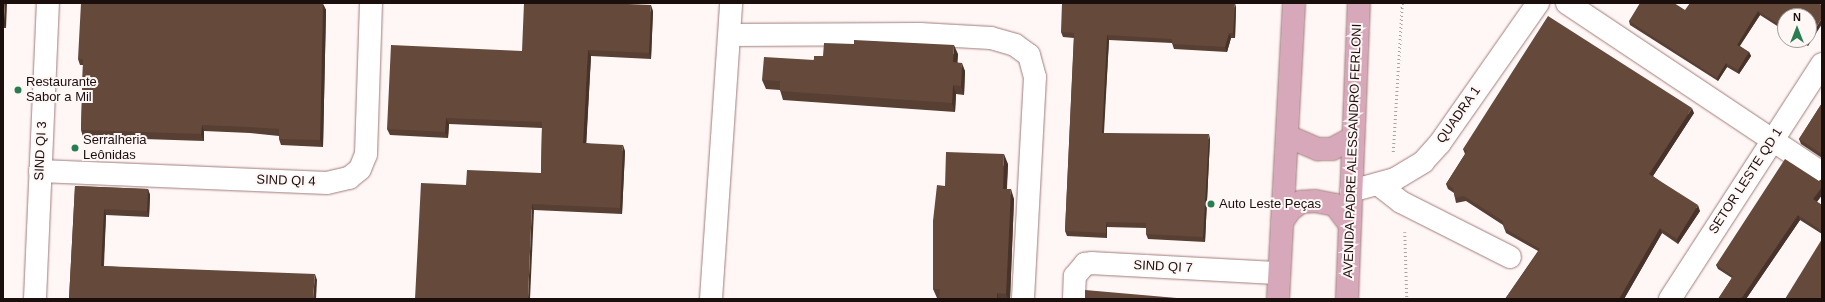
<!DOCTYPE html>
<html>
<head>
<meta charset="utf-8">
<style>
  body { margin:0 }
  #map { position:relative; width:1825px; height:302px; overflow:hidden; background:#fff7f6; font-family:Arial,sans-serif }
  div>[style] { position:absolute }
  .path>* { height:2.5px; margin-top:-1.25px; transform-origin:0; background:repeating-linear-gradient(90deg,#aba2a1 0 1px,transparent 0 4px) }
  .roads { filter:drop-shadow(0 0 1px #a07d7b) drop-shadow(0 0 1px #a07d7b) }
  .minor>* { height:22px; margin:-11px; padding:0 11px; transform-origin:11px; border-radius:11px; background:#fff }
  .major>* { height:22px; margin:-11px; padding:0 11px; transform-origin:11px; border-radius:11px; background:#d6a8b9 }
  .wall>* { inset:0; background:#573f33 }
  .shaded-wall>* { inset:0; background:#473329 }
  .building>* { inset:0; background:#65493b }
  .dots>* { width:11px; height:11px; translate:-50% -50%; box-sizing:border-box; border:2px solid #fff7f6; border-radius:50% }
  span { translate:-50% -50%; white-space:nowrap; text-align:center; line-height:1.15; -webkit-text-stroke:4px #fff7f6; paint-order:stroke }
  .poi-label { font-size:13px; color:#1b0f0e }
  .left { translate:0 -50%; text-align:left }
  .street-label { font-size:13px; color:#1b0f0e }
  .frame { position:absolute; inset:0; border:4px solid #1b0f0e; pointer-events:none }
  .north { position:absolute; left:1777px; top:8px; width:40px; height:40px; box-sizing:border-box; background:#fff7f6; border:1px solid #a49a99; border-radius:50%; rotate:0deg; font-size:11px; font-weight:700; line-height:16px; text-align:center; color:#1b0f0e }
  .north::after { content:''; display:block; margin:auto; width:14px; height:18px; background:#2a7d50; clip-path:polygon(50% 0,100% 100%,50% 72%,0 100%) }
</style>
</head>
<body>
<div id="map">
  <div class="path">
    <div style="left:1393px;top:152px;width:149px;rotate:-86.5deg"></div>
    <div style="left:1405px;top:232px;width:67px;rotate:88.3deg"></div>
  </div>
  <div class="roads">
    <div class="minor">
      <div style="left:1567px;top:3px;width:306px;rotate:33.7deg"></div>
      <div style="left:730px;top:35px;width:190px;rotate:-0.3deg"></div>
      <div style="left:920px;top:34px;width:71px;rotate:3.2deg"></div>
      <div style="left:991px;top:38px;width:25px;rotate:16deg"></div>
      <div style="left:1015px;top:45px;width:17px;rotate:36deg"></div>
      <div style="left:1029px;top:55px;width:23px;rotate:75deg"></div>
      <div style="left:1035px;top:77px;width:222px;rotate:93.1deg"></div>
      <div style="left:40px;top:171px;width:287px;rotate:2.4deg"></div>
      <div style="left:327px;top:183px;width:23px;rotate:-13deg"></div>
      <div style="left:349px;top:178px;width:14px;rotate:-39deg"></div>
      <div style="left:360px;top:169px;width:16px;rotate:-68deg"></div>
      <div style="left:366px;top:154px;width:151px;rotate:-88.1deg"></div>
      <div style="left:1378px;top:184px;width:29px;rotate:38deg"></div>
      <div style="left:1401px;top:202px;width:122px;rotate:26.8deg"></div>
      <div style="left:1351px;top:191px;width:46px;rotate:-15.3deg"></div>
      <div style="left:1395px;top:179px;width:33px;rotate:-31deg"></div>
      <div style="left:1423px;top:162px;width:25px;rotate:-48deg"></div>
      <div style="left:1440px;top:143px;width:171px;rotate:-55deg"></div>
      <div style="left:35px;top:299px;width:296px;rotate:-87.5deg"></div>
      <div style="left:711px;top:299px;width:297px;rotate:-86.1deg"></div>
      <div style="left:1074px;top:299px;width:23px;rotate:-88deg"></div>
      <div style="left:1075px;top:276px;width:16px;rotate:-50deg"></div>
      <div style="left:1085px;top:264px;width:7px;rotate:-8deg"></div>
      <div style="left:1092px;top:263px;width:187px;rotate:3.1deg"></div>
      <div style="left:1670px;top:299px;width:280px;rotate:-57.1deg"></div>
    </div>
    <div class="major">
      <div style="left:1287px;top:136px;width:34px;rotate:23deg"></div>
      <div style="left:1318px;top:149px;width:14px"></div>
      <div style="left:1332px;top:149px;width:24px;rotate:-28deg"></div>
      <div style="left:1282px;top:222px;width:14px;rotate:-56deg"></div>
      <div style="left:1290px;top:210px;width:14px;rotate:-36deg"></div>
      <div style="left:1301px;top:202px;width:14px;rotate:-4deg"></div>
      <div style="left:1315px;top:201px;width:20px;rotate:11deg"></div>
      <div style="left:1335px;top:205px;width:25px;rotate:53deg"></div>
      <div style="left:1278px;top:299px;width:296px;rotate:-86.9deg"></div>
      <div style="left:1347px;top:299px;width:296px;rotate:-87.7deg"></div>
    </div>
  </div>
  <div class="wall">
    <div style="clip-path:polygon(3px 3px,6px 28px,3px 28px)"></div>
    <div style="clip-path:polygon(1818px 3px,1808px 46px,1799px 40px,1809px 40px,1785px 16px,1785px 31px,1760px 15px,1740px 46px,1749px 52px,1751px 56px,1739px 74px,1727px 67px,1718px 81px,1630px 25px,1629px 21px,1685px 10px)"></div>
    <div style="clip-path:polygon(323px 4px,326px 10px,323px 147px,281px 145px,279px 139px,279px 136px,250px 133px,204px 131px,204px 141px,83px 137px,81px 130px,83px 65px,80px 65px,78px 59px)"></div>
    <div style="clip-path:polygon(1236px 7px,1235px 38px,1231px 38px,1227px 52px,1174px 49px,1172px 43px,1109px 40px,1104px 133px,1210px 139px,1205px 242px,1148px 239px,1146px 234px,1146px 228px,1107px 227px,1107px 238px,1067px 236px,1065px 231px,1074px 38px,1063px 37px,1061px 32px)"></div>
    <div style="clip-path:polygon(653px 11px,651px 59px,591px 56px,586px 143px,625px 151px,622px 214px,534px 210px,466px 185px,541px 173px,542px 128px,449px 124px,448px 138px,390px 135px,387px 129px,522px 51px)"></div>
    <div style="clip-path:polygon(958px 54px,957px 62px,965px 71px,964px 95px,956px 94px,955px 112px,783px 100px,780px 90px,766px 89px,762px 80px,823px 56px)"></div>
    <div style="clip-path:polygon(1822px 103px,1822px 158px,1801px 144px,1799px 139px)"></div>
    <div style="clip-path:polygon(1694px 113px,1653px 176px,1700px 211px,1678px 244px,1662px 233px,1624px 299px,1505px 299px,1538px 251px,1506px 233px,1503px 225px,1466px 201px,1456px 203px,1454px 193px,1448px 189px,1446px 184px,1465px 154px,1463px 149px)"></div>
    <div style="clip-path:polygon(1008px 164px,1007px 189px,1014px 199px,1010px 299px,939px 299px,939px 298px,937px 298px,933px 289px,945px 186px)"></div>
    <div style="clip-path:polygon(1822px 179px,1822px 195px,1817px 202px,1822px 205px,1822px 234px,1800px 220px,1746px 299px,1718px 299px,1732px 278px,1718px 269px,1716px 265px,1819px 181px)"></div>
    <div style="clip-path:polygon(75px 186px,148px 189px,150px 195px,149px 217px,106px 215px,104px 266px,317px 280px,69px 299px)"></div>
  </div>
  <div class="shaded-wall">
    <div style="clip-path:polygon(5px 3px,7px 3px,6px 28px,4px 24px)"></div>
    <div style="clip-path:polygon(1235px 3px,1236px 7px,1235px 38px,1233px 33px)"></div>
    <div style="clip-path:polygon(323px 4px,326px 10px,323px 147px,320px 140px)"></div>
    <div style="clip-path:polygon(651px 5px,653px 11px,651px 59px,649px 53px)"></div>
    <div style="clip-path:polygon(1758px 11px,1760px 15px,1738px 48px,1737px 45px)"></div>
    <div style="clip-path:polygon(1822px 18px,1822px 24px,1808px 46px,1807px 42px,1808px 40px,1809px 40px,1809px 39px)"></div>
    <div style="clip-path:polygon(1229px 33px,1231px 38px,1227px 52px,1225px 47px)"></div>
    <div style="clip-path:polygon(1107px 35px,1109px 40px,1103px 138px,1102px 133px)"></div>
    <div style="clip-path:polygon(954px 45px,958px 54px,957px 71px,953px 62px)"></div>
    <div style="clip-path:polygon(588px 50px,591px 56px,586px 149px,583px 143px)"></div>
    <div style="clip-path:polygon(1749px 52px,1751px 56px,1739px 74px,1738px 70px)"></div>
    <div style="clip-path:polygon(962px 63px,965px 71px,964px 95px,961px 86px)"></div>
    <div style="clip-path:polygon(1726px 63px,1727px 67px,1718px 81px,1717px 78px)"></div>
    <div style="clip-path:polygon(953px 85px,956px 94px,955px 112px,952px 103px)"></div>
    <div style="clip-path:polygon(1692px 108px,1694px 113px,1651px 179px,1649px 174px)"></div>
    <div style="clip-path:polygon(446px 118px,449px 124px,448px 138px,445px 132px)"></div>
    <div style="clip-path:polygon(202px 125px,204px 131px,204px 141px,201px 134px)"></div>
    <div style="clip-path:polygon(1209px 134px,1210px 139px,1205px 242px,1203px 237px)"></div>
    <div style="clip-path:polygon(623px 145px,625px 151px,622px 214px,620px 208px)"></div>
    <div style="clip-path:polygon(1004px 154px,1008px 164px,1006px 198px,1003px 189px)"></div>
    <div style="clip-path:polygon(1822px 187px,1822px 195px,1815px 204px,1813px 199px)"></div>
    <div style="clip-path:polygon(148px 189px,150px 195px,149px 217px,147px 211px)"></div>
    <div style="clip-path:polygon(1011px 189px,1014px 199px,1010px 299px,1008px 299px,1006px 294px)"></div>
    <div style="clip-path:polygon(532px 204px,534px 210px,530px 299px,528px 299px)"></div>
    <div style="clip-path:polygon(1698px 205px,1700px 211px,1678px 244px,1677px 239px)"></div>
    <div style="clip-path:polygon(104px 209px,106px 215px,103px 272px,101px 266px)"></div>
    <div style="clip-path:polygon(1798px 215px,1800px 220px,1746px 299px,1741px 299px)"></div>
    <div style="clip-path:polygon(1106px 222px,1107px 227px,1107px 238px,1106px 233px)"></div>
    <div style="clip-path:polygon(1660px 228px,1662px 233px,1624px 299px,1619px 299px)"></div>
    <div style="clip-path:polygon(315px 274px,317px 280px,316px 299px,313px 299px)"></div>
    <div style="clip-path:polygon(997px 293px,999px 299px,997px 299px)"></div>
  </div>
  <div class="building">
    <div style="clip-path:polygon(3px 3px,5px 3px,4px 24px,3px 24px)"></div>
    <div style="clip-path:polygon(81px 3px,314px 3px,323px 4px,320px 140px,279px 139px,279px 129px,248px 127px,202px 125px,201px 134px,81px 130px,83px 59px,78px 59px)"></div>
    <div style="clip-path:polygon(524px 3px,605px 3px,651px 5px,649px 53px,588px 50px,583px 143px,623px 145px,620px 208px,532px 204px,528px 299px,415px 299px,421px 183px,466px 185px,467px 170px,541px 173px,542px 122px,446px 118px,445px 132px,387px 129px,391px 45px,522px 51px)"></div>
    <div style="clip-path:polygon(1062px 3px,1235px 3px,1233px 33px,1229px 33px,1225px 47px,1172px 44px,1172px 39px,1107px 35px,1102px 133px,1209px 134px,1203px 237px,1146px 234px,1146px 223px,1106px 222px,1106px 233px,1065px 231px,1074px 33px,1061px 32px)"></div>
    <div style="clip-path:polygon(1640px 3px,1674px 3px,1685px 10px,1690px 3px,1818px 3px,1822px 5px,1822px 18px,1809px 39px,1809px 16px,1785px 16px,1785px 28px,1758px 11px,1737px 45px,1749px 52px,1738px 70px,1726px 63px,1717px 78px,1629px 21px)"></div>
    <div style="clip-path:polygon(1548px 16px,1692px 108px,1649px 174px,1698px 205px,1677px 239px,1660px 228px,1619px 299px,1505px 299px,1540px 249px,1504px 228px,1503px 221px,1464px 196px,1455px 198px,1453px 188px,1446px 184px,1467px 151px,1463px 149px)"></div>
    <div style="clip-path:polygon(854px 40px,954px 45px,953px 62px,962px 63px,961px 86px,953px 85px,952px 103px,780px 91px,780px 81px,762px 80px,764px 57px,814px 60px,814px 56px,823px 56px,824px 43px,854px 44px)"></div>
    <div style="clip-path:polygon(1822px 103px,1822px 154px,1799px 139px)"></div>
    <div style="clip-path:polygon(946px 152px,1004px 154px,1003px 189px,1011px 189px,1006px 294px,997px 293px,997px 299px,939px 299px,940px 289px,933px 289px,933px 221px,937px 185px,945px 186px)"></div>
    <div style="clip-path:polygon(1785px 159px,1819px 181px,1822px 179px,1822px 187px,1813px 199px,1822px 205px,1822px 231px,1798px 215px,1741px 299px,1718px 299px,1733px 276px,1716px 265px)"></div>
    <div style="clip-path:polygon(75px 186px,148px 189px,147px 211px,104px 209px,101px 266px,315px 274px,313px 299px,69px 299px)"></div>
    <div style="clip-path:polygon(1822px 239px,1822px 299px,1785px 299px)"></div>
    <div style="clip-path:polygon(1085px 290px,1188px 299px,1085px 299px)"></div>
  </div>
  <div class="dots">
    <div style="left:18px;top:90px;background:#2a7d50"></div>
    <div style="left:75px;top:148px;background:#2a7d50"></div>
    <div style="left:1211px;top:204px;background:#2a7d50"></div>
  </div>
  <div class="poi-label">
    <span class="left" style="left:26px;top:90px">Restaurante<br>Sabor a Mil</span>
    <span class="left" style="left:83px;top:148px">Serralheria<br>Leônidas</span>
    <span class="left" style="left:1219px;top:204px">Auto Leste Peças</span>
  </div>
  <div class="street-label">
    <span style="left:1459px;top:115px;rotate:-55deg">QUADRA 1</span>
    <span style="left:41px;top:151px;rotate:-87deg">SIND QI 3</span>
    <span style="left:1353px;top:151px;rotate:-88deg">AVENIDA PADRE ALESSANDRO FERLONI</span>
    <span style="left:286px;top:181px;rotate:2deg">SIND QI 4</span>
    <span style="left:1746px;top:181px;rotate:-57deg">SETOR LESTE QD 1</span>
    <span style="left:1163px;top:267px;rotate:3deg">SIND QI 7</span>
  </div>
  <div class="frame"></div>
  <div class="north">N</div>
</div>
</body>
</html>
